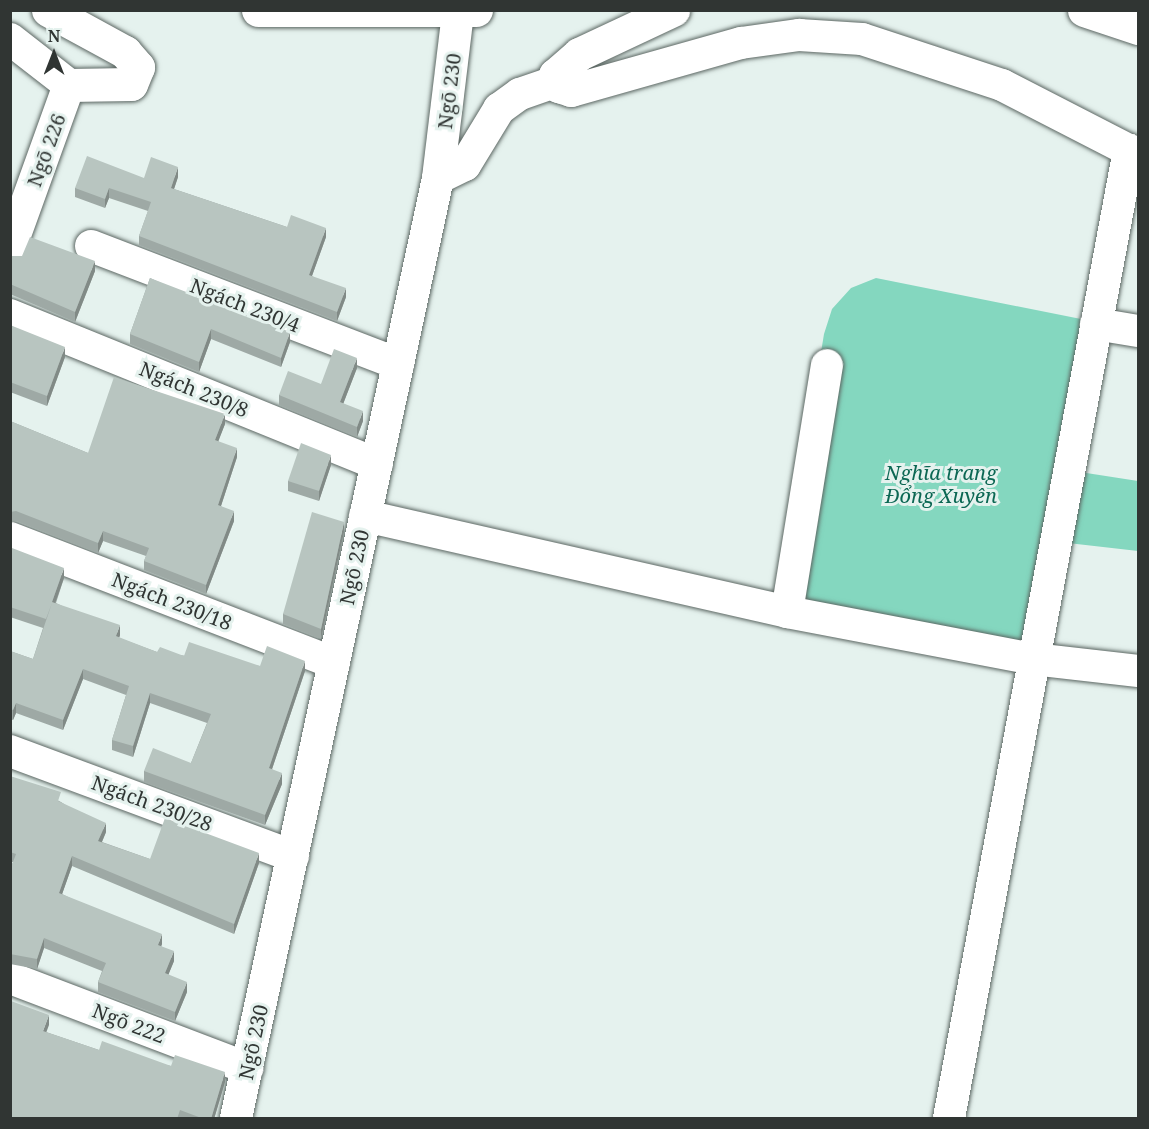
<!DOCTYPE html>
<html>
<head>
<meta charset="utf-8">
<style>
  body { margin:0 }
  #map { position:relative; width:1149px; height:1129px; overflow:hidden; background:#e5f2ee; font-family:"Noto Serif",serif }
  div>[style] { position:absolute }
  .green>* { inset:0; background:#84d7bf }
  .roads { filter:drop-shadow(0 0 2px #5c6763) drop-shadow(0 0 2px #5c6763) }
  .minor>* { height:32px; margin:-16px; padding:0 16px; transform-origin:16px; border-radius:16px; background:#fff }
  .major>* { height:33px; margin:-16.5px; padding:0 16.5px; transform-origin:16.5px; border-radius:16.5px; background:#fff }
  .wall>* { inset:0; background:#9ea9a5 }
  .shaded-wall>* { inset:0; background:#818a86 }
  .building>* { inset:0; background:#b8c5c0 }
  span { translate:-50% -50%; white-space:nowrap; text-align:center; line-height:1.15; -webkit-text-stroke:6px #e5f2ee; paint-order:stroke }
  .street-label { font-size:20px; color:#303533 }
  .park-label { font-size:20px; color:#0b6753; font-style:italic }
  .frame { position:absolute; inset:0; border:12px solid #303533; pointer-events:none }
  .north { position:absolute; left:24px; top:24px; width:60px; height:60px; -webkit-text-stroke:4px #e5f2ee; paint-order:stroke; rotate:0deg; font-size:16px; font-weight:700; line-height:24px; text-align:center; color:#303533 }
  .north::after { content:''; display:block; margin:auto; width:21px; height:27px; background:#303533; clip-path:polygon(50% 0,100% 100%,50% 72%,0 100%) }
</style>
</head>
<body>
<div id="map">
  <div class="green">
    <div style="clip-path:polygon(876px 278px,1081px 319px,1097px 335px,1080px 472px,1138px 481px,1138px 551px,1068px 543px,1040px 650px,781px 596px,824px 334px,832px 309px,851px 288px)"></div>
  </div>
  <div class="roads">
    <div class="minor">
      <div style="left:10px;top:39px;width:75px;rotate:37.9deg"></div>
      <div style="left:69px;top:85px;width:174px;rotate:109.8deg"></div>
      <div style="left:555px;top:75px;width:13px;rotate:72deg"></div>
      <div style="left:559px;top:87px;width:13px;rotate:18deg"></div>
      <div style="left:571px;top:91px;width:177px;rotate:-15.8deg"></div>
      <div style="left:741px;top:43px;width:59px;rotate:-7.9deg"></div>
      <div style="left:799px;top:35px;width:63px;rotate:3.6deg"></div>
      <div style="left:862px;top:39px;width:147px;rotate:18.2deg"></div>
      <div style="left:1002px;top:85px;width:153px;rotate:27.2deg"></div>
      <div style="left:438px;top:178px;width:30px;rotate:-26deg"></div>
      <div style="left:465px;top:165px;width:66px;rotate:-58.7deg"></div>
      <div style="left:499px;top:109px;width:26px;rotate:-36deg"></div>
      <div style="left:520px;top:94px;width:37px;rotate:-19deg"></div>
      <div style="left:91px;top:246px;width:329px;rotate:21deg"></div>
      <div style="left:10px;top:315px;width:396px;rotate:22.1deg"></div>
      <div style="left:1096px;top:324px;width:43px;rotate:9.5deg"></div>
      <div style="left:365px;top:516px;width:433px;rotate:12.8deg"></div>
      <div style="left:787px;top:612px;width:250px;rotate:10.8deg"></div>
      <div style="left:1033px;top:659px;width:106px;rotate:6.5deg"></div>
      <div style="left:10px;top:538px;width:347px;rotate:21.1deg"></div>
      <div style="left:787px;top:612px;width:250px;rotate:-80.8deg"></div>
      <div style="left:10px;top:751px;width:302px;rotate:20.4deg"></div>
      <div style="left:10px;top:978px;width:254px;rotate:20.8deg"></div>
      <div style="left:236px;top:1118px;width:961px;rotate:-77.87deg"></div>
      <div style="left:438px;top:178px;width:166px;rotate:-83.1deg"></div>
      <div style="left:949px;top:1118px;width:985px;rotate:-79.47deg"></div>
    </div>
    <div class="major">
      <div style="left:48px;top:10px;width:88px;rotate:28.6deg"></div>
      <div style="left:125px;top:52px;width:20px;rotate:49deg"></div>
      <div style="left:138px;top:67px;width:18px;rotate:112deg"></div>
      <div style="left:131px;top:84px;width:62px;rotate:179.1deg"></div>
      <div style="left:258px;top:10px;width:218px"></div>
      <div style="left:1084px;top:10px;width:57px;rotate:18.4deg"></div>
      <div style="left:555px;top:75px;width:32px;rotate:-41deg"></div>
      <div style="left:579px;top:54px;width:104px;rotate:-25.1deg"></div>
    </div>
  </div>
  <div class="wall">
    <div style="clip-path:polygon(178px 177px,174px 189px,287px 227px,326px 237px,312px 276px,346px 297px,337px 321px,139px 245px,139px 236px,148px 211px,109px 198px,105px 208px,75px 197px,75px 188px,144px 178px)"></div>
    <div style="clip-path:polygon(10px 256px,95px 271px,75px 322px,10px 294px)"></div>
    <div style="clip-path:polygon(150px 278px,290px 342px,281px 367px,211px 339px,199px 372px,130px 344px,130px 334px)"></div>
    <div style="clip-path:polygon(10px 325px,65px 357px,47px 406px,10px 392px)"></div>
    <div style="clip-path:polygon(357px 368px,343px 404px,363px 421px,357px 437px,279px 405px,279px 395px,321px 384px)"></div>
    <div style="clip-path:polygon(10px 421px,88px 453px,225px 424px,218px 441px,237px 457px,221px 506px,234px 521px,206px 594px,144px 570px,144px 561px,146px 556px,103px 541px,98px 553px,16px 521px,10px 522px)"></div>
    <div style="clip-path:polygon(331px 465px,319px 501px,288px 491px,288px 481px)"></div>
    <div style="clip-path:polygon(344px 532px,321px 639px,283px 624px,283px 614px)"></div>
    <div style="clip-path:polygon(10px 551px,64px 578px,56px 603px,120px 635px,119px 638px,157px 652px,260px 666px,305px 671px,272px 769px,282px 784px,265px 825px,144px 782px,144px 771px,191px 763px,207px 723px,150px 703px,133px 757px,112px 750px,112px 740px,126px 695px,83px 679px,63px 730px,16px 713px,13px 720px,10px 719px,10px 651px,33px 659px,43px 628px,10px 617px)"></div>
    <div style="clip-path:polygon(10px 776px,61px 802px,106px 832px,102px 842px,150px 859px,259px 863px,234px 934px,72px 866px,62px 894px,162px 944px,161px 946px,174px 961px,168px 975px,187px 992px,175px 1021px,98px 992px,98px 982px,102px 971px,44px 948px,37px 969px,10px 964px,10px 870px,13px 862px,10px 862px)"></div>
    <div style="clip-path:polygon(49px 1025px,46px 1032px,99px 1050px,171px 1066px,225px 1082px,214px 1119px,10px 1119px)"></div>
  </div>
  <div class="shaded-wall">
    <div style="clip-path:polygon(178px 167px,178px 177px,171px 198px,171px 188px)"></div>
    <div style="clip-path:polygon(109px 188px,109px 198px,105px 208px,105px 199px)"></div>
    <div style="clip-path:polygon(326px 228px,326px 237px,309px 284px,309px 275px)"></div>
    <div style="clip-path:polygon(95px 261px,95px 271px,75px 322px,75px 312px)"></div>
    <div style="clip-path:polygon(346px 288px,346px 297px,337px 321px,337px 312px)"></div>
    <div style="clip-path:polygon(211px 329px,211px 339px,199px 372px,199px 362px)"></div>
    <div style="clip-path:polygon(290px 332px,290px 342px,281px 367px,281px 358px)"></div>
    <div style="clip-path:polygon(65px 347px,65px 357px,47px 406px,47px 396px)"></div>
    <div style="clip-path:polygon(357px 358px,357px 368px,340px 412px,340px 402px)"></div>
    <div style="clip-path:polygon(363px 411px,363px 421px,357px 437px,357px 427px)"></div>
    <div style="clip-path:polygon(225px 414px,225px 424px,215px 450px,215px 440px)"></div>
    <div style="clip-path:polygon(237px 448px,237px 457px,218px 515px,218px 505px)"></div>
    <div style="clip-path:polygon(331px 455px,331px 465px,319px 501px,319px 491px)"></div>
    <div style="clip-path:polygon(234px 511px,234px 521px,206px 594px,206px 585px)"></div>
    <div style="clip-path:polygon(344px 522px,344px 532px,321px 639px,321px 629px)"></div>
    <div style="clip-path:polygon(103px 531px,103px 541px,98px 553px,98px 543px)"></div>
    <div style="clip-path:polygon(64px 568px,64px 578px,52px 612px,52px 602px)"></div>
    <div style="clip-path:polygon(120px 625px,120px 635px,116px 647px,116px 636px)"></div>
    <div style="clip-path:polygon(305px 661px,305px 671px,269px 778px,269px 768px)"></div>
    <div style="clip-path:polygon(83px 669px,83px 679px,63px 730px,63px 720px)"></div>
    <div style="clip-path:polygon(150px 693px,150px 703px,133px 757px,133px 746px)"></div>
    <div style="clip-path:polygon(16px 703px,16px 713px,13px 720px,13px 710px)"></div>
    <div style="clip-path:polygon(282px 773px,282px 784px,265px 825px,265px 815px)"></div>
    <div style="clip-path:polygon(106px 823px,106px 832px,98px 851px,98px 841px)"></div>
    <div style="clip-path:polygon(259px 853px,259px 863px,234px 934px,234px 924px)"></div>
    <div style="clip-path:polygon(72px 856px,72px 866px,59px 903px,59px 893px)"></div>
    <div style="clip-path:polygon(162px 934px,162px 944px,158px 955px,158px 945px)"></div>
    <div style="clip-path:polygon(44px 938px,44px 948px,37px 969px,37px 959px)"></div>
    <div style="clip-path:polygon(174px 951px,174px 961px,165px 983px,165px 973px)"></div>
    <div style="clip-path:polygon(187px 982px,187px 992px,175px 1021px,175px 1012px)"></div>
    <div style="clip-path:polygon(49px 1015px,49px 1025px,43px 1041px,43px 1031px)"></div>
    <div style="clip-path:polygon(225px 1072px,225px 1082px,214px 1119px,211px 1119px)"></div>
  </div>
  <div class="building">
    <div style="clip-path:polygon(87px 156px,144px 178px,151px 157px,178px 167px,171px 188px,287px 227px,291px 215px,326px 228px,309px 275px,346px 288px,337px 312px,139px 236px,151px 202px,109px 188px,105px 199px,75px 188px)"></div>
    <div style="clip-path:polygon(30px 237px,95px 261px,75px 312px,10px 284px,10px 256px,22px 256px)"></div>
    <div style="clip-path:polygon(150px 278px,290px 332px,281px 358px,211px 329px,199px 362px,130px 334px)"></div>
    <div style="clip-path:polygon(10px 325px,65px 347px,47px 396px,10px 382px)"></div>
    <div style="clip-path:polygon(334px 349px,357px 358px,340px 402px,363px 411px,357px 427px,279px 395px,288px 371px,321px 384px)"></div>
    <div style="clip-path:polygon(114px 377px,225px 414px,215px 440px,237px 448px,218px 505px,234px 511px,206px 585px,144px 561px,149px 548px,103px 531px,98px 543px,16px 511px,10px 512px,10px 421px,88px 453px)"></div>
    <div style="clip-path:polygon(301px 443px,331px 455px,319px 491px,288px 481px)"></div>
    <div style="clip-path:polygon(312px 512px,344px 522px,321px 629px,283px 614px)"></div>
    <div style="clip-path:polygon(12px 548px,64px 568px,52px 602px,120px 625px,116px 636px,157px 652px,160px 647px,184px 656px,189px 642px,260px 666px,267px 646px,305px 661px,269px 768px,282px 773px,265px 815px,144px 771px,153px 748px,191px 763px,211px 714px,150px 693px,133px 746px,112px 740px,129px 686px,83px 669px,63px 720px,16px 703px,13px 710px,10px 709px,10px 651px,33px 659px,52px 603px,46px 619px,10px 607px,10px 551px)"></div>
    <div style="clip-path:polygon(10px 776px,61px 792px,58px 801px,106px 823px,98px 841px,150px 859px,165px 818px,259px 853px,234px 924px,72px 856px,59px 893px,162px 934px,158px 945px,174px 951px,165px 973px,187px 982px,175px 1012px,98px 982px,106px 963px,44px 938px,37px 959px,10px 954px,10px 870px,16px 854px,10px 852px)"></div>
    <div style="clip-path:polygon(11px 1001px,49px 1015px,43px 1031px,99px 1050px,102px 1041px,171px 1066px,175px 1055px,225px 1072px,211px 1119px,204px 1119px,180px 1110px,177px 1119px,10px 1119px)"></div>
  </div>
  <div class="street-label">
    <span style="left:449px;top:91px;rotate:-83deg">Ngõ 230</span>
    <span style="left:46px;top:150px;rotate:-70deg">Ngõ 226</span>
    <span style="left:245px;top:305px;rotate:21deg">Ngách 230/4</span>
    <span style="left:194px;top:389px;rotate:22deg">Ngách 230/8</span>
    <span style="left:354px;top:567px;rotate:-78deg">Ngõ 230</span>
    <span style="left:172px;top:601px;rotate:21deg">Ngách 230/18</span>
    <span style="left:152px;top:803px;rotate:20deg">Ngách 230/28</span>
    <span style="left:129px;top:1023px;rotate:21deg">Ngõ 222</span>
    <span style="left:253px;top:1042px;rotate:-78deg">Ngõ 230</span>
  </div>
  <div class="park-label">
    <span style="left:941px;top:484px">Nghĩa trang<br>Đổng Xuyên</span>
  </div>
  <div class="frame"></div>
  <div class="north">N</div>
</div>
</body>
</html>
